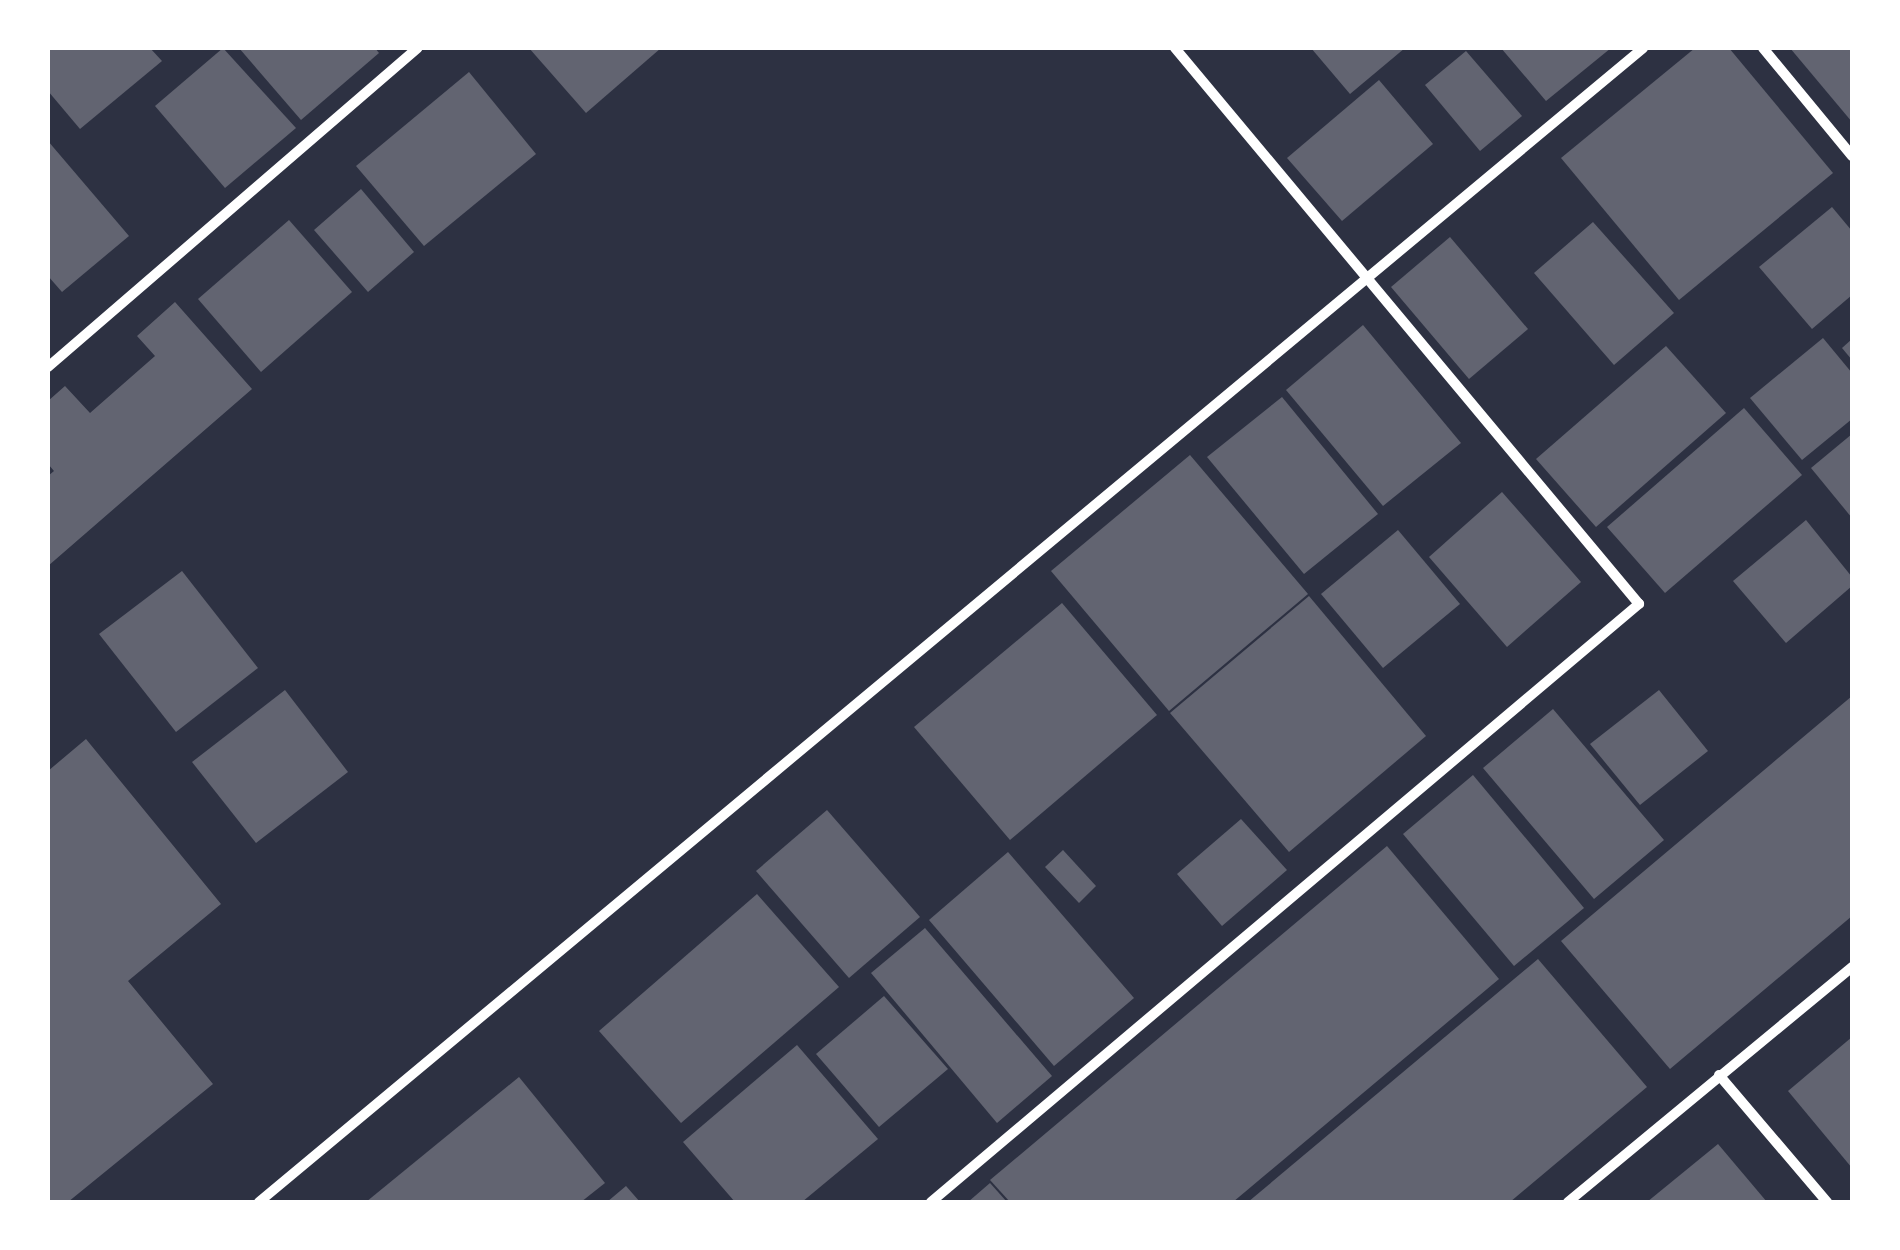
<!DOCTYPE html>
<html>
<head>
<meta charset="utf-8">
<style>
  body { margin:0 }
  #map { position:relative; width:1900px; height:1250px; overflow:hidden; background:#2d3142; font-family:"Exo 2",sans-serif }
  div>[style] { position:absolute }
  .building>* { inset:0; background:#626471 }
  .minor>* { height:10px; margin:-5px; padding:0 5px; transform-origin:5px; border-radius:5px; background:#fff }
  span { translate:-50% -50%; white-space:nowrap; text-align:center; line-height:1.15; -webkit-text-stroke:8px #fff; paint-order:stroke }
  .frame { position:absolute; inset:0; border:50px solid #fff; pointer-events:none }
</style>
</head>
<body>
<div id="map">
  <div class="building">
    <div style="clip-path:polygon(48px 48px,150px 48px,162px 61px,80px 129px,48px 91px)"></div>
    <div style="clip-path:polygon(223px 48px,296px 128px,225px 188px,155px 106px)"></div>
    <div style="clip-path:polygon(239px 48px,375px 48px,379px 53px,301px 120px)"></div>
    <div style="clip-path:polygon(529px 48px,661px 48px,586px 113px)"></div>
    <div style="clip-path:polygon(1311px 48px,1405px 48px,1350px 94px)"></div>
    <div style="clip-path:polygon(1501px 48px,1611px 48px,1546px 101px)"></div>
    <div style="clip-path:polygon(1695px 48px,1729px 48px,1833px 173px,1679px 300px,1561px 158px)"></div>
    <div style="clip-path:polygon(1790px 48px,1852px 48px,1852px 122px)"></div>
    <div style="clip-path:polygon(1466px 51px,1522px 116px,1480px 151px,1425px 85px)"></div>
    <div style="clip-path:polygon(469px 72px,536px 154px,424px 246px,356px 166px)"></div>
    <div style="clip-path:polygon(1379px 80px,1433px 144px,1342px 221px,1287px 158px)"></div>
    <div style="clip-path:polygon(48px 141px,129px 236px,62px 292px,48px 276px)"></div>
    <div style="clip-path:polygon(361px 189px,414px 252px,368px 292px,314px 230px)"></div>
    <div style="clip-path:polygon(1832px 207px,1852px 231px,1852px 295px,1812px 329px,1759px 267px)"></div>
    <div style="clip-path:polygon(289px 220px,352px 292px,261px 372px,198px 299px)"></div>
    <div style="clip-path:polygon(1593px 222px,1674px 313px,1614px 365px,1534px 273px)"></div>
    <div style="clip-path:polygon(1450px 237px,1528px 329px,1469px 379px,1391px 287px)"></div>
    <div style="clip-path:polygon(175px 302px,252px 389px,48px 566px,48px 476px,54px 471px,48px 464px,48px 401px,65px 386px,90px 413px,155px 356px,137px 336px)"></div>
    <div style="clip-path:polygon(1363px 325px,1461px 443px,1383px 506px,1286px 390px)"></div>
    <div style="clip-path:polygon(1823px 338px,1852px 373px,1852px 419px,1802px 460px,1750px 398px)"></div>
    <div style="clip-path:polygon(1852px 339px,1852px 360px,1842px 348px)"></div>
    <div style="clip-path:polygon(1666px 346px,1726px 413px,1596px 527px,1536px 459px)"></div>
    <div style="clip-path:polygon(1282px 397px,1378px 514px,1304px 574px,1207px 457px)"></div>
    <div style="clip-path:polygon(1744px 408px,1802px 475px,1665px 593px,1607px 527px)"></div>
    <div style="clip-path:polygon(1852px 434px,1852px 518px,1811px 468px)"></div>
    <div style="clip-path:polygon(1190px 455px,1308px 594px,1169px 711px,1051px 571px)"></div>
    <div style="clip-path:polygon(1502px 492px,1581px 582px,1507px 647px,1429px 557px)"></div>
    <div style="clip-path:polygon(1806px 520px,1852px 577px,1852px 586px,1786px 643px,1733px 581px)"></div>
    <div style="clip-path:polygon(1398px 530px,1460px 604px,1383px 668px,1321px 594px)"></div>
    <div style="clip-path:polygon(182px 571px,258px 668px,176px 732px,99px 634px)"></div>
    <div style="clip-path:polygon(1309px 596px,1426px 736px,1289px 852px,1170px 713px)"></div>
    <div style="clip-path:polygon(1062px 603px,1157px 715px,1010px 840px,914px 727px)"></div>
    <div style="clip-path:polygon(285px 690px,348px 772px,256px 843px,192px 762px)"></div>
    <div style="clip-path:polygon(1659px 690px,1708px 751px,1640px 805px,1590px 744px)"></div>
    <div style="clip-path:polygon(1852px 696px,1852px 916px,1670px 1069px,1561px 941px)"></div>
    <div style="clip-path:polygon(1553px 709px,1664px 840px,1594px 899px,1483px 768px)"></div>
    <div style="clip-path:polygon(86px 739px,221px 904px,128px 981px,213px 1084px,68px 1202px,48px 1202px,48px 771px)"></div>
    <div style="clip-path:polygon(1473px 775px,1584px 908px,1514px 966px,1403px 834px)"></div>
    <div style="clip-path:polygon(827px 810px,920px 917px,849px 978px,756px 871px)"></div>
    <div style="clip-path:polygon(1241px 819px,1287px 870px,1222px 926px,1177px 874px)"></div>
    <div style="clip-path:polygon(1387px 846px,1499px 979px,1233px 1202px,1010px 1202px,990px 1180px)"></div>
    <div style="clip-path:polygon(1063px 850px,1096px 886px,1079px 903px,1045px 867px)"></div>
    <div style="clip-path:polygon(1008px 852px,1134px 998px,1054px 1066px,929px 920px)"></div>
    <div style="clip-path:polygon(757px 894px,839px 987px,681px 1123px,599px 1031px)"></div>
    <div style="clip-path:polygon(925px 928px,1052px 1076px,997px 1123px,871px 973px)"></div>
    <div style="clip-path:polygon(1538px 959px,1647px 1087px,1510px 1202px,1248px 1202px)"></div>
    <div style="clip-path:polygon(884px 996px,948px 1069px,879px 1127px,816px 1054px)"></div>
    <div style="clip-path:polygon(1852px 1037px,1852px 1168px,1788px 1091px)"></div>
    <div style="clip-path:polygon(797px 1045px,878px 1139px,802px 1202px,735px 1202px,683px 1142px)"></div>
    <div style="clip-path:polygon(519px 1077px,605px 1183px,581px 1202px,366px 1202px)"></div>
    <div style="clip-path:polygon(1718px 1144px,1767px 1202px,1647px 1202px)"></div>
    <div style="clip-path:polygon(990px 1183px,1007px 1202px,968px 1202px)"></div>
    <div style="clip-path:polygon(626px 1186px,640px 1202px,607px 1202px)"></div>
  </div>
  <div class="minor">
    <div style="left:1763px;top:48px;width:140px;rotate:50.5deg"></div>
    <div style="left:48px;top:367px;width:488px;rotate:-40.8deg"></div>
    <div style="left:1719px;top:1075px;width:167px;rotate:49.6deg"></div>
    <div style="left:259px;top:1202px;width:1802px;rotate:-39.82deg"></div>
    <div style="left:931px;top:1202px;width:927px;rotate:-40.19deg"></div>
    <div style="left:1639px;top:604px;width:724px;rotate:-129.85deg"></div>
    <div style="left:1568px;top:1202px;width:369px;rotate:-39.6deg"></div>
  </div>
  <div class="frame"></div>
</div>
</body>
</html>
